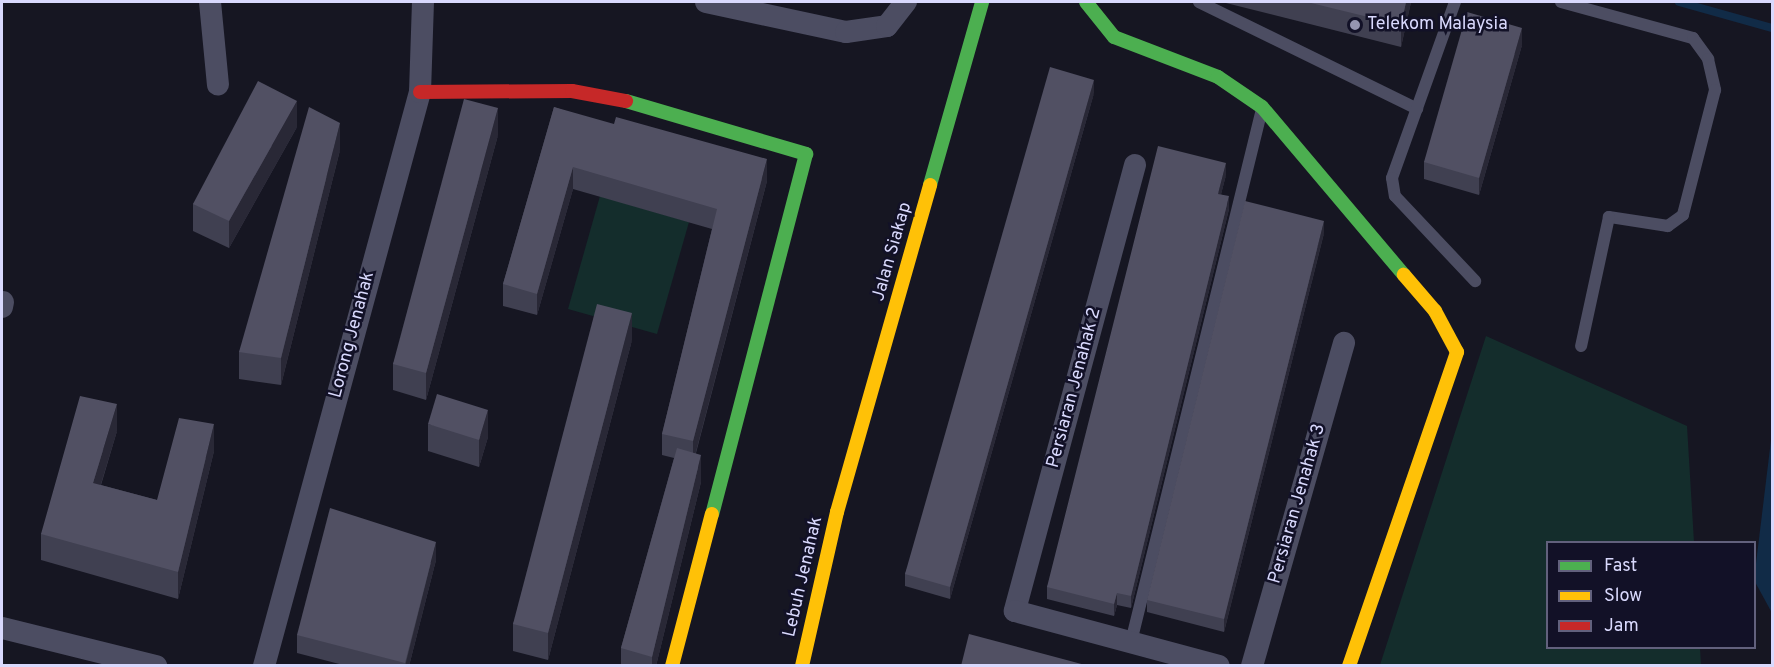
<!DOCTYPE html>
<html>
<head>
<meta charset="utf-8">
<style>
  body { margin:0 }
  #map { position:relative; width:1774px; height:667px; overflow:hidden; background:#161622; font-family:Overpass,sans-serif }
  div>[style] { position:absolute }
  .green>* { inset:0; background:#142d2c }
  .water>* { inset:0; background:#112b47 }
  .stream>* { height:8px; margin:-4px; padding:0 4px; transform-origin:4px; border-radius:4px; background:#112b47 }
  .lane>* { height:12px; margin:-6px; padding:0 6px; transform-origin:6px; border-radius:6px; background:#4c4d62 }
  .street>* { height:22px; margin:-11px; padding:0 11px; transform-origin:11px; border-radius:11px; background:#4c4d62 }
  .fast>* { height:14px; margin:-7px; padding:0 7px; transform-origin:7px; border-radius:7px; background:#4caf50 }
  .slow>* { height:14px; margin:-7px; padding:0 7px; transform-origin:7px; border-radius:7px; background:#ffc107 }
  .jam>* { height:14px; margin:-7px; padding:0 7px; transform-origin:7px; border-radius:7px; background:#c62828 }
  .wall>* { inset:0; background:#404051 }
  .shaded-wall>* { inset:0; background:#292836 }
  .building>* { inset:0; background:#515063 }
  .dots>* { width:16px; height:16px; translate:-50% -50%; box-sizing:border-box; border:3px solid #121127; border-radius:50% }
  span { translate:-50% -50%; white-space:nowrap; text-align:center; line-height:1.15; -webkit-text-stroke:5px #121127; paint-order:stroke }
  .poi-label { font-size:18px; color:#d9d9fd }
  .left { translate:0 -50%; text-align:left }
  .street-label { font-size:18px; color:#d9d9fd }
  .frame { position:absolute; inset:0; border:3px solid #d9d9fd; pointer-events:none }
  .legend { position:absolute; left:1546px; top:541px; width:210px; height:108px; box-sizing:border-box; background:#121127; border:2px solid #62617d; margin:0; padding:8px 10px; list-style:none; font-size:18px; color:#d9d9fd }
  .legend li { display:flex; align-items:center; gap:12px; height:30px }
  .legend b { width:30px; border:2px solid #62617d }
</style>
</head>
<body>
<div id="map">
  <div class="green">
    <div style="clip-path:polygon(600px 196px,689px 222px,657px 334px,568px 309px)"></div>
    <div style="clip-path:polygon(1486px 336px,1687px 426px,1694px 542px,1548px 542px,1548px 648px,1700px 648px,1701px 665px,1380px 665px)"></div>
  </div>
  <div class="water">
    <div style="clip-path:polygon(1772px 432px,1772px 613px,1754px 580px)"></div>
  </div>
  <div class="stream">
    <div style="left:1679px;top:2px;width:97px;rotate:15.6deg"></div>
  </div>
  <div class="lane">
    <div style="left:1199px;top:2px;width:243px;rotate:26.1deg"></div>
    <div style="left:1455px;top:2px;width:187px;rotate:109.7deg"></div>
    <div style="left:1392px;top:178px;width:18px;rotate:81deg"></div>
    <div style="left:1395px;top:196px;width:117px;rotate:46.7deg"></div>
    <div style="left:1561px;top:2px;width:137px;rotate:15.3deg"></div>
    <div style="left:1693px;top:38px;width:26px;rotate:54deg"></div>
    <div style="left:1708px;top:59px;width:32px;rotate:77deg"></div>
    <div style="left:1715px;top:90px;width:129px;rotate:104.4deg"></div>
    <div style="left:1683px;top:215px;width:19px;rotate:144deg"></div>
    <div style="left:1668px;top:226px;width:60px;rotate:-171.3deg"></div>
    <div style="left:1609px;top:217px;width:132px;rotate:102.2deg"></div>
    <div style="left:1131px;top:642px;width:545px;rotate:-76.19deg"></div>
  </div>
  <div class="street">
    <div style="left:210px;top:2px;width:83px;rotate:84.5deg"></div>
    <div style="left:706px;top:2px;width:143px;rotate:12.1deg"></div>
    <div style="left:846px;top:32px;width:41px;rotate:-8.3deg"></div>
    <div style="left:887px;top:26px;width:31px;rotate:-52deg"></div>
    <div style="left:1135px;top:165px;width:462px;rotate:105.1deg"></div>
    <div style="left:1015px;top:611px;width:211px;rotate:15.1deg"></div>
    <div style="left:2px;top:307px;width:5px;rotate:-79deg"></div>
    <div style="left:2px;top:628px;width:159px;rotate:13.9deg"></div>
    <div style="left:264px;top:666px;width:595px;rotate:-74.8deg"></div>
    <div style="left:420px;top:92px;width:90px;rotate:-88.1deg"></div>
    <div style="left:1252px;top:666px;width:336px;rotate:-74.1deg"></div>
  </div>
  <div class="fast">
    <div style="left:1086px;top:2px;width:45px;rotate:51.3deg"></div>
    <div style="left:1114px;top:37px;width:111px;rotate:21deg"></div>
    <div style="left:1218px;top:77px;width:53px;rotate:34.3deg"></div>
    <div style="left:1262px;top:107px;width:220px;rotate:49.8deg"></div>
    <div style="left:626px;top:101px;width:188px;rotate:16.4deg"></div>
    <div style="left:806px;top:154px;width:372px;rotate:104.6deg"></div>
    <div style="left:930px;top:185px;width:190px;rotate:-74.1deg"></div>
  </div>
  <div class="slow">
    <div style="left:672px;top:666px;width:157px;rotate:-75.3deg"></div>
    <div style="left:802px;top:666px;width:158px;rotate:-77.2deg"></div>
    <div style="left:837px;top:512px;width:340px;rotate:-74.1deg"></div>
    <div style="left:1349px;top:666px;width:332px;rotate:-71deg"></div>
    <div style="left:1457px;top:352px;width:47px;rotate:-118.2deg"></div>
    <div style="left:1435px;top:311px;width:48px;rotate:-130.7deg"></div>
  </div>
  <div class="jam">
    <div style="left:420px;top:92px;width:152px;rotate:-0.4deg"></div>
    <div style="left:572px;top:91px;width:55px;rotate:10.5deg"></div>
  </div>
  <div class="wall">
    <div style="clip-path:polygon(1222px 2px,1411px 2px,1401px 47px)"></div>
    <div style="clip-path:polygon(1522px 45px,1479px 195px,1424px 179px,1424px 162px)"></div>
    <div style="clip-path:polygon(1094px 93px,950px 599px,905px 586px,905px 574px)"></div>
    <div style="clip-path:polygon(554px 107px,767px 181px,696px 453px,701px 482px,656px 666px,621px 666px,621px 648px,674px 458px,662px 455px,662px 434px,712px 229px,573px 189px,537px 315px,503px 306px,503px 284px)"></div>
    <div style="clip-path:polygon(297px 127px,229px 248px,193px 231px,193px 204px)"></div>
    <div style="clip-path:polygon(498px 135px,426px 400px,393px 390px,393px 364px)"></div>
    <div style="clip-path:polygon(340px 150px,281px 385px,239px 379px,239px 352px)"></div>
    <div style="clip-path:polygon(1226px 175px,1221px 194px,1229px 209px,1131px 608px,1117px 605px,1114px 616px,1047px 599px,1047px 587px)"></div>
    <div style="clip-path:polygon(1324px 233px,1224px 632px,1147px 612px,1147px 600px)"></div>
    <div style="clip-path:polygon(632px 340px,548px 660px,513px 651px,513px 624px)"></div>
    <div style="clip-path:polygon(428px 424px,488px 437px,479px 467px,428px 451px)"></div>
    <div style="clip-path:polygon(117px 431px,101px 485px,157px 500px,214px 451px,178px 599px,41px 560px,41px 534px)"></div>
    <div style="clip-path:polygon(436px 560px,409px 666px,347px 666px,297px 653px,297px 635px)"></div>
  </div>
  <div class="shaded-wall">
    <div style="clip-path:polygon(1406px 2px,1411px 2px,1401px 47px,1401px 25px)"></div>
    <div style="clip-path:polygon(1522px 28px,1522px 45px,1479px 195px,1479px 178px)"></div>
    <div style="clip-path:polygon(1094px 80px,1094px 93px,950px 599px,950px 587px)"></div>
    <div style="clip-path:polygon(297px 101px,297px 127px,229px 248px,229px 221px)"></div>
    <div style="clip-path:polygon(498px 108px,498px 135px,426px 400px,426px 373px)"></div>
    <div style="clip-path:polygon(340px 123px,340px 150px,281px 385px,281px 358px)"></div>
    <div style="clip-path:polygon(767px 159px,767px 181px,693px 463px,693px 441px)"></div>
    <div style="clip-path:polygon(1226px 163px,1226px 175px,1218px 206px,1218px 194px)"></div>
    <div style="clip-path:polygon(573px 167px,573px 189px,537px 315px,537px 294px)"></div>
    <div style="clip-path:polygon(1229px 196px,1229px 209px,1131px 608px,1131px 596px)"></div>
    <div style="clip-path:polygon(1324px 221px,1324px 233px,1224px 632px,1224px 619px)"></div>
    <div style="clip-path:polygon(632px 313px,632px 340px,548px 660px,548px 633px)"></div>
    <div style="clip-path:polygon(117px 404px,117px 431px,93px 510px,93px 483px)"></div>
    <div style="clip-path:polygon(488px 410px,488px 437px,479px 467px,479px 440px)"></div>
    <div style="clip-path:polygon(214px 424px,214px 451px,178px 599px,178px 572px)"></div>
    <div style="clip-path:polygon(701px 455px,701px 482px,656px 666px,652px 666px,652px 657px)"></div>
    <div style="clip-path:polygon(436px 542px,436px 560px,409px 666px,405px 666px)"></div>
    <div style="clip-path:polygon(1117px 593px,1117px 605px,1114px 616px,1114px 604px)"></div>
  </div>
  <div class="building">
    <div style="clip-path:polygon(1307px 2px,1406px 2px,1401px 25px)"></div>
    <div style="clip-path:polygon(1467px 12px,1522px 28px,1479px 178px,1424px 162px)"></div>
    <div style="clip-path:polygon(1050px 67px,1094px 80px,950px 587px,905px 574px)"></div>
    <div style="clip-path:polygon(258px 81px,297px 101px,229px 221px,193px 204px)"></div>
    <div style="clip-path:polygon(464px 99px,498px 108px,426px 373px,393px 364px)"></div>
    <div style="clip-path:polygon(309px 107px,340px 123px,281px 358px,239px 352px)"></div>
    <div style="clip-path:polygon(554px 107px,614px 124px,616px 117px,767px 159px,693px 441px,662px 434px,717px 209px,573px 167px,537px 294px,503px 284px)"></div>
    <div style="clip-path:polygon(1158px 146px,1226px 163px,1218px 194px,1229px 196px,1131px 596px,1117px 593px,1114px 604px,1047px 587px)"></div>
    <div style="clip-path:polygon(1245px 201px,1324px 221px,1224px 619px,1147px 600px)"></div>
    <div style="clip-path:polygon(597px 304px,632px 313px,548px 633px,513px 624px)"></div>
    <div style="clip-path:polygon(437px 394px,488px 410px,479px 440px,428px 424px)"></div>
    <div style="clip-path:polygon(80px 396px,117px 404px,93px 483px,157px 500px,179px 418px,214px 424px,178px 572px,41px 534px)"></div>
    <div style="clip-path:polygon(677px 448px,701px 455px,652px 657px,621px 648px)"></div>
    <div style="clip-path:polygon(330px 508px,436px 542px,405px 663px,297px 635px)"></div>
    <div style="clip-path:polygon(969px 634px,1089px 666px,961px 666px)"></div>
  </div>
  <div class="dots">
    <div style="left:1355px;top:25px;background:#9595b0"></div>
  </div>
  <div class="poi-label">
    <span class="left" style="left:1367px;top:25px">Telekom Malaysia</span>
  </div>
  <div class="street-label">
    <span style="left:893px;top:252px;rotate:-74deg">Jalan Siakap</span>
    <span style="left:353px;top:335px;rotate:-75deg">Lorong Jenahak</span>
    <span style="left:1075px;top:388px;rotate:-75deg">Persiaran Jenahak 2</span>
    <span style="left:1298px;top:504px;rotate:-74deg">Persiaran Jenahak 3</span>
    <span style="left:804px;top:577px;rotate:-77deg">Lebuh Jenahak</span>
  </div>
  <div class="frame"></div>
  <ul class="legend">
  <li><b style="height:8px;background:#4caf50"></b>Fast</li>
  <li><b style="height:8px;background:#ffc107"></b>Slow</li>
  <li><b style="height:8px;background:#c62828"></b>Jam</li>
  </ul>
</div>
</body>
</html>
